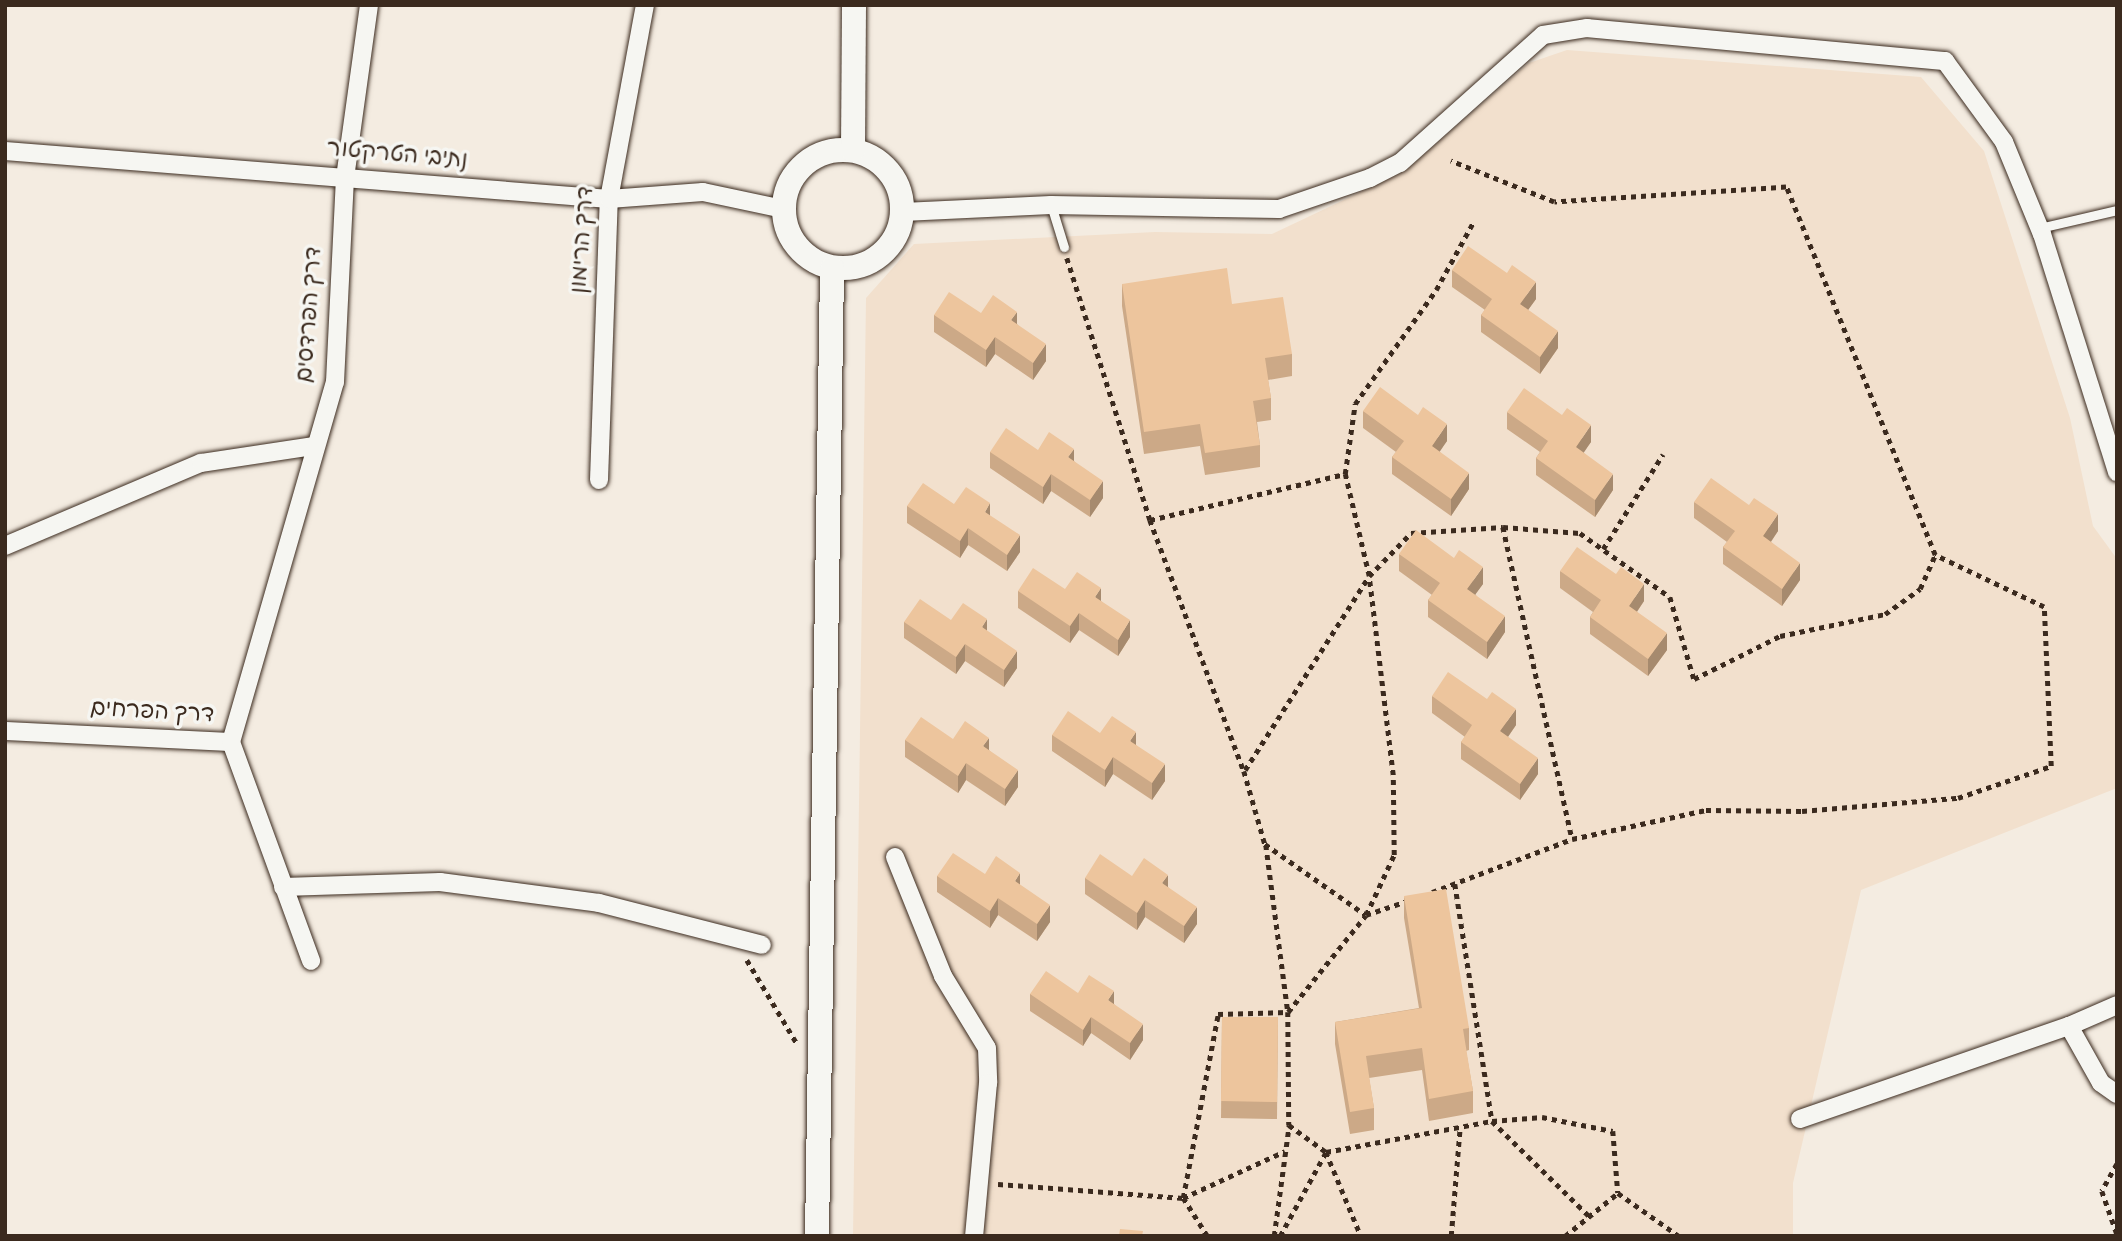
<!DOCTYPE html>
<html>
<head>
<meta charset="utf-8">
<style>
  body { margin:0 }
  #map { position:relative; width:2122px; height:1241px; overflow:hidden; background:#f4ece1; font-family:"Gochi Hand","Playpen Sans Hebrew",sans-serif }
  div>[style] { position:absolute }
  .built>* { inset:0; background:#f2e0cd }
  .path>* { height:4.5px; margin-top:-2.25px; transform-origin:0; background:repeating-linear-gradient(90deg,#3b2a1e 0 5px,transparent 0 10px) }
  .roads { filter:drop-shadow(0 0 2px #3b2a1e) drop-shadow(0 0 2px #3b2a1e) }
  .lane>* { height:9px; margin:-4.5px; padding:0 4.5px; transform-origin:4.5px; border-radius:4.5px; background:#f6f6f2 }
  .street>* { height:18px; margin:-9px; padding:0 9px; transform-origin:9px; border-radius:9px; background:#f6f6f2 }
  .secondary>* { height:24px; margin:-12px; padding:0 12px; transform-origin:12px; border-radius:12px; background:#f6f6f2 }
  .secondary>.ring { margin:-12px; padding:0; box-sizing:content-box; background:none; border:24px solid #f6f6f2; border-radius:50% }
  .wall>* { inset:0; background:#cca987 }
  .shaded-wall>* { inset:0; background:#a68a6e }
  .building>* { inset:0; background:#edc59d }
  span { translate:-50% -50%; white-space:nowrap; text-align:center; line-height:1.15; -webkit-text-stroke:7px #f6f6f2; paint-order:stroke }
  .street-label { font-size:23px; color:#3b2a1e }
  .frame { position:absolute; inset:0; border:7px solid #3b2a1e; pointer-events:none }
</style>
</head>
<body>
<div id="map">
  <div class="built">
    <div style="clip-path:polygon(1567px 50px,1921px 77px,1984px 151px,2070px 418px,2093px 526px,2117px 559px,2117px 788px,1861px 890px,1793px 1183px,1793px 1236px,853px 1236px,866px 298px,914px 244px,1155px 232px,1272px 234px,1405px 171px,1529px 63px)"></div>
  </div>
  <div class="path">
    <div style="left:1067px;top:258px;width:275px;rotate:72.4deg"></div>
    <div style="left:1150px;top:520px;width:268px;rotate:69.5deg"></div>
    <div style="left:1244px;top:771px;width:76px;rotate:74deg"></div>
    <div style="left:1265px;top:844px;width:123px;rotate:35.1deg"></div>
    <div style="left:1366px;top:915px;width:43px;rotate:-18.9deg"></div>
    <div style="left:1150px;top:520px;width:200px;rotate:-13.3deg"></div>
    <div style="left:1503px;top:527px;width:77px;rotate:4.5deg"></div>
    <div style="left:1580px;top:533px;width:110px;rotate:35.4deg"></div>
    <div style="left:1670px;top:597px;width:85px;rotate:73.7deg"></div>
    <div style="left:1694px;top:679px;width:96px;rotate:-26.6deg"></div>
    <div style="left:1780px;top:636px;width:107px;rotate:-11.8deg"></div>
    <div style="left:1885px;top:614px;width:43px;rotate:-35.5deg"></div>
    <div style="left:1920px;top:589px;width:37px;rotate:-66deg"></div>
    <div style="left:1603px;top:549px;width:112px;rotate:-57.7deg"></div>
    <div style="left:1245px;top:770px;width:230px;rotate:-57.4deg"></div>
    <div style="left:1369px;top:576px;width:60px;rotate:-45.7deg"></div>
    <div style="left:1411px;top:533px;width:92px;rotate:-3.7deg"></div>
    <div style="left:1503px;top:527px;width:320px;rotate:77.5deg"></div>
    <div style="left:1266px;top:845px;width:168px;rotate:82.5deg"></div>
    <div style="left:1288px;top:1012px;width:113px;rotate:89.5deg"></div>
    <div style="left:1289px;top:1125px;width:46px;rotate:36.1deg"></div>
    <div style="left:1326px;top:1152px;width:91px;rotate:67.4deg"></div>
    <div style="left:1455px;top:884px;width:240px;rotate:81.1deg"></div>
    <div style="left:1492px;top:1121px;width:136px;rotate:44.4deg"></div>
    <div style="left:1432px;top:892px;width:150px;rotate:-20.7deg"></div>
    <div style="left:1572px;top:839px;width:137px;rotate:-12.2deg"></div>
    <div style="left:1706px;top:810px;width:96px;rotate:0.6deg"></div>
    <div style="left:1802px;top:811px;width:157px;rotate:-4.8deg"></div>
    <div style="left:1958px;top:798px;width:98px;rotate:-19deg"></div>
    <div style="left:2051px;top:766px;width:159px;rotate:-92.5deg"></div>
    <div style="left:2044px;top:607px;width:121px;rotate:-154.5deg"></div>
    <div style="left:1935px;top:555px;width:397px;rotate:-112deg"></div>
    <div style="left:1786px;top:187px;width:232px;rotate:176.3deg"></div>
    <div style="left:1554px;top:202px;width:111px;rotate:-158.3deg"></div>
    <div style="left:747px;top:960px;width:96px;rotate:59.1deg"></div>
    <div style="left:2117px;top:1164px;width:31px;rotate:119deg"></div>
    <div style="left:2102px;top:1191px;width:46px;rotate:70.8deg"></div>
    <div style="left:998px;top:1184px;width:186px;rotate:4.3deg"></div>
    <div style="left:1183px;top:1198px;width:187px;rotate:-79.2deg"></div>
    <div style="left:1218px;top:1014px;width:70px;rotate:-1.6deg"></div>
    <div style="left:1288px;top:1012px;width:124px;rotate:-51.2deg"></div>
    <div style="left:1366px;top:915px;width:66px;rotate:-65deg"></div>
    <div style="left:1394px;top:855px;width:80px;rotate:-90.7deg"></div>
    <div style="left:1393px;top:775px;width:200px;rotate:-96.9deg"></div>
    <div style="left:1369px;top:576px;width:105px;rotate:-103.2deg"></div>
    <div style="left:1345px;top:474px;width:71px;rotate:-81.9deg"></div>
    <div style="left:1355px;top:404px;width:140px;rotate:-54.6deg"></div>
    <div style="left:1436px;top:290px;width:79px;rotate:-61.2deg"></div>
    <div style="left:1207px;top:1236px;width:45px;rotate:-122.3deg"></div>
    <div style="left:1183px;top:1198px;width:112px;rotate:-24.7deg"></div>
    <div style="left:1274px;top:1236px;width:112px;rotate:-82.3deg"></div>
    <div style="left:1280px;top:1236px;width:96px;rotate:-61.3deg"></div>
    <div style="left:1326px;top:1152px;width:169px;rotate:-10.6deg"></div>
    <div style="left:1492px;top:1121px;width:50px;rotate:-4.6deg"></div>
    <div style="left:1542px;top:1117px;width:72px;rotate:11.2deg"></div>
    <div style="left:1613px;top:1131px;width:62px;rotate:85.4deg"></div>
    <div style="left:1451px;top:1236px;width:109px;rotate:-85.3deg"></div>
    <div style="left:1565px;top:1236px;width:68px;rotate:-39.1deg"></div>
    <div style="left:1618px;top:1193px;width:75px;rotate:35.2deg"></div>
  </div>
  <div class="roads">
    <div class="lane">
      <div style="left:1051px;top:205px;width:44px;rotate:72.8deg"></div>
      <div style="left:2039px;top:228px;width:80px;rotate:-13deg"></div>
    </div>
    <div class="street">
      <div style="left:5px;top:151px;width:606px;rotate:4.54deg"></div>
      <div style="left:609px;top:199px;width:94px;rotate:-4.3deg"></div>
      <div style="left:703px;top:192px;width:82px;rotate:12deg"></div>
      <div style="left:903px;top:212px;width:148px;rotate:-2.7deg"></div>
      <div style="left:1051px;top:205px;width:228px;rotate:1deg"></div>
      <div style="left:1279px;top:209px;width:96px;rotate:-18.8deg"></div>
      <div style="left:1370px;top:178px;width:34px;rotate:-27deg"></div>
      <div style="left:1400px;top:163px;width:192px;rotate:-41.8deg"></div>
      <div style="left:1543px;top:35px;width:45px;rotate:-9deg"></div>
      <div style="left:1587px;top:28px;width:360px;rotate:5.3deg"></div>
      <div style="left:1945px;top:61px;width:100px;rotate:53.9deg"></div>
      <div style="left:2004px;top:142px;width:100px;rotate:67.6deg"></div>
      <div style="left:2042px;top:234px;width:250px;rotate:72.5deg"></div>
      <div style="left:599px;top:480px;width:281px;rotate:-88deg"></div>
      <div style="left:609px;top:199px;width:197px;rotate:-79.5deg"></div>
      <div style="left:5px;top:546px;width:213px;rotate:-23deg"></div>
      <div style="left:201px;top:463px;width:114px;rotate:-8.6deg"></div>
      <div style="left:5px;top:731px;width:226px;rotate:2.8deg"></div>
      <div style="left:231px;top:742px;width:233px;rotate:69.9deg"></div>
      <div style="left:231px;top:742px;width:375px;rotate:-73.9deg"></div>
      <div style="left:335px;top:382px;width:204px;rotate:-87.2deg"></div>
      <div style="left:345px;top:178px;width:175px;rotate:-82.1deg"></div>
      <div style="left:895px;top:857px;width:128px;rotate:68deg"></div>
      <div style="left:943px;top:976px;width:84px;rotate:58.6deg"></div>
      <div style="left:987px;top:1048px;width:35px;rotate:88deg"></div>
      <div style="left:988px;top:1083px;width:154px;rotate:95.2deg"></div>
      <div style="left:283px;top:887px;width:157px;rotate:-1.8deg"></div>
      <div style="left:440px;top:882px;width:160px;rotate:7.5deg"></div>
      <div style="left:599px;top:903px;width:168px;rotate:14.4deg"></div>
      <div style="left:2069px;top:1026px;width:52px;rotate:-23.6deg"></div>
      <div style="left:1800px;top:1119px;width:285px;rotate:-19.1deg"></div>
      <div style="left:2069px;top:1026px;width:65px;rotate:60.7deg"></div>
      <div style="left:2101px;top:1083px;width:19px;rotate:35deg"></div>
    </div>
    <div class="secondary">
      <div class="ring" style="left:784px;top:150px;width:94px;height:94px"></div>
      <div style="left:853px;top:150px;width:145px;rotate:-89.6deg"></div>
      <div style="left:817px;top:1236px;width:967px;rotate:-89.11deg"></div>
    </div>
  </div>
  <div class="wall">
    <div style="clip-path:polygon(1452px 270px,1536px 299px,1528px 310px,1558px 348px,1540px 374px,1481px 332px,1481px 315px,1485px 310px,1452px 287px)"></div>
    <div style="clip-path:polygon(1122px 284px,1232px 304px,1292px 354px,1292px 376px,1268px 380px,1271px 398px,1271px 420px,1257px 422px,1260px 445px,1260px 467px,1205px 475px,1200px 446px,1144px 454px,1122px 306px)"></div>
    <div style="clip-path:polygon(981px 313px,1017px 324px,1046px 361px,1033px 380px,995px 354px,986px 367px,934px 332px,934px 315px)"></div>
    <div style="clip-path:polygon(1363px 411px,1447px 441px,1439px 451px,1469px 489px,1451px 516px,1392px 474px,1392px 457px,1396px 452px,1363px 428px)"></div>
    <div style="clip-path:polygon(1507px 412px,1591px 442px,1583px 452px,1613px 490px,1595px 517px,1536px 475px,1536px 458px,1540px 452px,1507px 429px)"></div>
    <div style="clip-path:polygon(1038px 450px,1074px 461px,1103px 498px,1090px 517px,1051px 491px,1043px 504px,990px 468px,990px 452px)"></div>
    <div style="clip-path:polygon(1694px 502px,1778px 531px,1771px 542px,1800px 580px,1782px 606px,1723px 564px,1723px 547px,1727px 542px,1694px 518px)"></div>
    <div style="clip-path:polygon(954px 504px,990px 516px,1020px 552px,1007px 571px,968px 545px,960px 558px,907px 523px,907px 506px)"></div>
    <div style="clip-path:polygon(1399px 554px,1483px 584px,1475px 594px,1505px 632px,1487px 659px,1428px 617px,1428px 600px,1432px 595px,1399px 571px)"></div>
    <div style="clip-path:polygon(1560px 571px,1644px 601px,1637px 612px,1667px 650px,1648px 676px,1590px 634px,1590px 617px,1593px 612px,1560px 588px)"></div>
    <div style="clip-path:polygon(1065px 589px,1101px 601px,1130px 637px,1118px 656px,1079px 630px,1070px 643px,1018px 608px,1018px 591px)"></div>
    <div style="clip-path:polygon(951px 620px,987px 631px,1017px 668px,1004px 687px,965px 661px,956px 674px,904px 638px,904px 622px)"></div>
    <div style="clip-path:polygon(1432px 696px,1516px 725px,1508px 737px,1538px 774px,1520px 800px,1461px 759px,1461px 742px,1465px 737px,1432px 713px)"></div>
    <div style="clip-path:polygon(1100px 733px,1136px 745px,1165px 781px,1152px 800px,1113px 774px,1105px 787px,1052px 751px,1052px 735px)"></div>
    <div style="clip-path:polygon(953px 739px,989px 750px,1018px 787px,1005px 806px,966px 780px,958px 793px,905px 757px,905px 740px)"></div>
    <div style="clip-path:polygon(985px 874px,1020px 885px,1050px 922px,1037px 941px,998px 915px,990px 928px,937px 892px,937px 876px)"></div>
    <div style="clip-path:polygon(1132px 876px,1168px 887px,1197px 924px,1184px 943px,1145px 917px,1137px 930px,1085px 894px,1085px 878px)"></div>
    <div style="clip-path:polygon(1404px 896px,1469px 1028px,1469px 1050px,1466px 1051px,1473px 1091px,1473px 1113px,1429px 1121px,1422px 1070px,1369px 1078px,1374px 1108px,1374px 1130px,1350px 1134px,1335px 1044px,1335px 1022px,1419px 1008px,1404px 918px)"></div>
    <div style="clip-path:polygon(1078px 993px,1114px 1004px,1143px 1040px,1130px 1060px,1091px 1033px,1083px 1046px,1030px 1011px,1030px 994px)"></div>
    <div style="clip-path:polygon(1222px 1017px,1278px 1017px,1277px 1119px,1221px 1118px)"></div>
  </div>
  <div class="shaded-wall">
    <div style="clip-path:polygon(1536px 282px,1536px 299px,1520px 321px,1520px 304px)"></div>
    <div style="clip-path:polygon(1017px 312px,1017px 329px,1011px 320px)"></div>
    <div style="clip-path:polygon(1558px 331px,1558px 348px,1540px 374px,1540px 357px)"></div>
    <div style="clip-path:polygon(995px 337px,995px 354px,986px 367px,986px 350px)"></div>
    <div style="clip-path:polygon(1046px 344px,1046px 361px,1033px 380px,1033px 363px)"></div>
    <div style="clip-path:polygon(1447px 424px,1447px 441px,1432px 463px,1432px 446px)"></div>
    <div style="clip-path:polygon(1591px 425px,1591px 442px,1576px 464px,1576px 447px)"></div>
    <div style="clip-path:polygon(1074px 449px,1074px 466px,1068px 457px)"></div>
    <div style="clip-path:polygon(1469px 473px,1469px 489px,1451px 516px,1451px 499px)"></div>
    <div style="clip-path:polygon(1051px 474px,1051px 491px,1043px 504px,1043px 487px)"></div>
    <div style="clip-path:polygon(1613px 474px,1613px 490px,1595px 517px,1595px 500px)"></div>
    <div style="clip-path:polygon(1103px 481px,1103px 498px,1090px 517px,1090px 500px)"></div>
    <div style="clip-path:polygon(990px 503px,990px 520px,985px 512px)"></div>
    <div style="clip-path:polygon(1778px 514px,1778px 531px,1763px 553px,1763px 536px)"></div>
    <div style="clip-path:polygon(968px 528px,968px 545px,960px 558px,960px 541px)"></div>
    <div style="clip-path:polygon(1020px 535px,1020px 552px,1007px 571px,1007px 555px)"></div>
    <div style="clip-path:polygon(1800px 563px,1800px 580px,1782px 606px,1782px 589px)"></div>
    <div style="clip-path:polygon(1483px 567px,1483px 584px,1467px 606px,1467px 589px)"></div>
    <div style="clip-path:polygon(1644px 584px,1644px 601px,1629px 623px,1629px 606px)"></div>
    <div style="clip-path:polygon(1101px 588px,1101px 605px,1095px 597px)"></div>
    <div style="clip-path:polygon(1079px 613px,1079px 630px,1070px 643px,1070px 626px)"></div>
    <div style="clip-path:polygon(1505px 616px,1505px 632px,1487px 659px,1487px 642px)"></div>
    <div style="clip-path:polygon(987px 619px,987px 636px,982px 627px)"></div>
    <div style="clip-path:polygon(1130px 620px,1130px 637px,1118px 656px,1118px 640px)"></div>
    <div style="clip-path:polygon(1667px 633px,1667px 650px,1648px 676px,1648px 659px)"></div>
    <div style="clip-path:polygon(965px 644px,965px 661px,956px 674px,956px 657px)"></div>
    <div style="clip-path:polygon(1017px 651px,1017px 668px,1004px 687px,1004px 670px)"></div>
    <div style="clip-path:polygon(1516px 709px,1516px 725px,1500px 748px,1500px 731px)"></div>
    <div style="clip-path:polygon(1136px 732px,1136px 749px,1130px 741px)"></div>
    <div style="clip-path:polygon(989px 738px,989px 754px,983px 746px)"></div>
    <div style="clip-path:polygon(1113px 757px,1113px 774px,1105px 787px,1105px 770px)"></div>
    <div style="clip-path:polygon(1538px 758px,1538px 774px,1520px 800px,1520px 784px)"></div>
    <div style="clip-path:polygon(966px 763px,966px 780px,958px 793px,958px 776px)"></div>
    <div style="clip-path:polygon(1165px 764px,1165px 781px,1152px 800px,1152px 783px)"></div>
    <div style="clip-path:polygon(1018px 770px,1018px 787px,1005px 806px,1005px 789px)"></div>
    <div style="clip-path:polygon(1020px 873px,1020px 890px,1015px 881px)"></div>
    <div style="clip-path:polygon(1168px 875px,1168px 892px,1162px 883px)"></div>
    <div style="clip-path:polygon(998px 898px,998px 915px,990px 928px,990px 911px)"></div>
    <div style="clip-path:polygon(1145px 900px,1145px 917px,1137px 930px,1137px 913px)"></div>
    <div style="clip-path:polygon(1050px 905px,1050px 922px,1037px 941px,1037px 924px)"></div>
    <div style="clip-path:polygon(1197px 907px,1197px 924px,1184px 943px,1184px 926px)"></div>
    <div style="clip-path:polygon(1114px 991px,1114px 1008px,1108px 1000px)"></div>
    <div style="clip-path:polygon(1091px 1017px,1091px 1033px,1083px 1046px,1083px 1030px)"></div>
    <div style="clip-path:polygon(1143px 1024px,1143px 1040px,1130px 1060px,1130px 1043px)"></div>
  </div>
  <div class="building">
    <div style="clip-path:polygon(1468px 246px,1507px 273px,1512px 265px,1536px 282px,1520px 304px,1558px 331px,1540px 357px,1481px 315px,1492px 299px,1452px 270px)"></div>
    <div style="clip-path:polygon(1227px 268px,1232px 304px,1283px 297px,1292px 354px,1265px 358px,1271px 398px,1253px 401px,1260px 445px,1205px 453px,1200px 424px,1144px 432px,1122px 284px)"></div>
    <div style="clip-path:polygon(949px 292px,981px 313px,993px 295px,1017px 312px,1011px 320px,1046px 344px,1033px 363px,995px 337px,986px 350px,934px 315px)"></div>
    <div style="clip-path:polygon(1380px 387px,1418px 415px,1423px 407px,1447px 424px,1432px 446px,1469px 473px,1451px 499px,1392px 457px,1404px 441px,1363px 411px)"></div>
    <div style="clip-path:polygon(1524px 388px,1562px 415px,1567px 408px,1591px 425px,1576px 447px,1613px 474px,1595px 500px,1536px 458px,1548px 441px,1507px 412px)"></div>
    <div style="clip-path:polygon(1006px 428px,1038px 450px,1049px 432px,1074px 449px,1068px 457px,1103px 481px,1090px 500px,1051px 474px,1043px 487px,990px 452px)"></div>
    <div style="clip-path:polygon(1711px 478px,1749px 505px,1754px 498px,1778px 514px,1763px 536px,1800px 563px,1782px 589px,1723px 547px,1735px 531px,1694px 502px)"></div>
    <div style="clip-path:polygon(923px 483px,954px 504px,966px 487px,990px 503px,985px 512px,1020px 535px,1007px 555px,968px 528px,960px 541px,907px 506px)"></div>
    <div style="clip-path:polygon(1416px 530px,1454px 558px,1459px 550px,1483px 567px,1467px 589px,1505px 616px,1487px 642px,1428px 600px,1440px 583px,1399px 554px)"></div>
    <div style="clip-path:polygon(1577px 547px,1616px 574px,1621px 567px,1644px 584px,1629px 606px,1667px 633px,1648px 659px,1590px 617px,1601px 600px,1560px 571px)"></div>
    <div style="clip-path:polygon(1033px 568px,1065px 589px,1077px 572px,1101px 588px,1095px 597px,1130px 620px,1118px 640px,1079px 613px,1070px 626px,1018px 591px)"></div>
    <div style="clip-path:polygon(920px 599px,951px 620px,963px 603px,987px 619px,982px 627px,1017px 651px,1004px 670px,965px 644px,956px 657px,904px 622px)"></div>
    <div style="clip-path:polygon(1448px 672px,1487px 699px,1492px 692px,1516px 709px,1500px 731px,1538px 758px,1520px 784px,1461px 742px,1472px 725px,1432px 696px)"></div>
    <div style="clip-path:polygon(1068px 711px,1100px 733px,1112px 716px,1136px 732px,1130px 741px,1165px 764px,1152px 783px,1113px 757px,1105px 770px,1052px 735px)"></div>
    <div style="clip-path:polygon(921px 717px,953px 739px,965px 721px,989px 738px,983px 746px,1018px 770px,1005px 789px,966px 763px,958px 776px,905px 740px)"></div>
    <div style="clip-path:polygon(953px 853px,985px 874px,996px 856px,1020px 873px,1015px 881px,1050px 905px,1037px 924px,998px 898px,990px 911px,937px 876px)"></div>
    <div style="clip-path:polygon(1100px 854px,1132px 876px,1144px 858px,1168px 875px,1162px 883px,1197px 907px,1184px 926px,1145px 900px,1137px 913px,1085px 878px)"></div>
    <div style="clip-path:polygon(1446px 889px,1469px 1028px,1463px 1029px,1473px 1091px,1429px 1099px,1422px 1048px,1366px 1056px,1374px 1108px,1350px 1112px,1335px 1022px,1422px 1008px,1404px 896px)"></div>
    <div style="clip-path:polygon(1046px 971px,1078px 993px,1089px 975px,1114px 991px,1108px 1000px,1143px 1024px,1130px 1043px,1091px 1017px,1083px 1030px,1030px 994px)"></div>
    <div style="clip-path:polygon(1222px 1017px,1278px 1017px,1277px 1102px,1221px 1101px)"></div>
    <div style="clip-path:polygon(1120px 1229px,1143px 1231px,1142px 1236px,1119px 1236px)"></div>
  </div>
  <div class="street-label">
    <span style="left:397px;top:157px;rotate:5deg">נתיבי הטרקטור</span>
    <span style="left:585px;top:240px;rotate:-86deg">דרך הרימון</span>
    <span style="left:312px;top:315px;rotate:-86deg">דרך הפרדסים</span>
    <span style="left:152px;top:714px;rotate:3deg">דרך הפרחים</span>
  </div>
  <div class="frame"></div>
</div>
</body>
</html>
